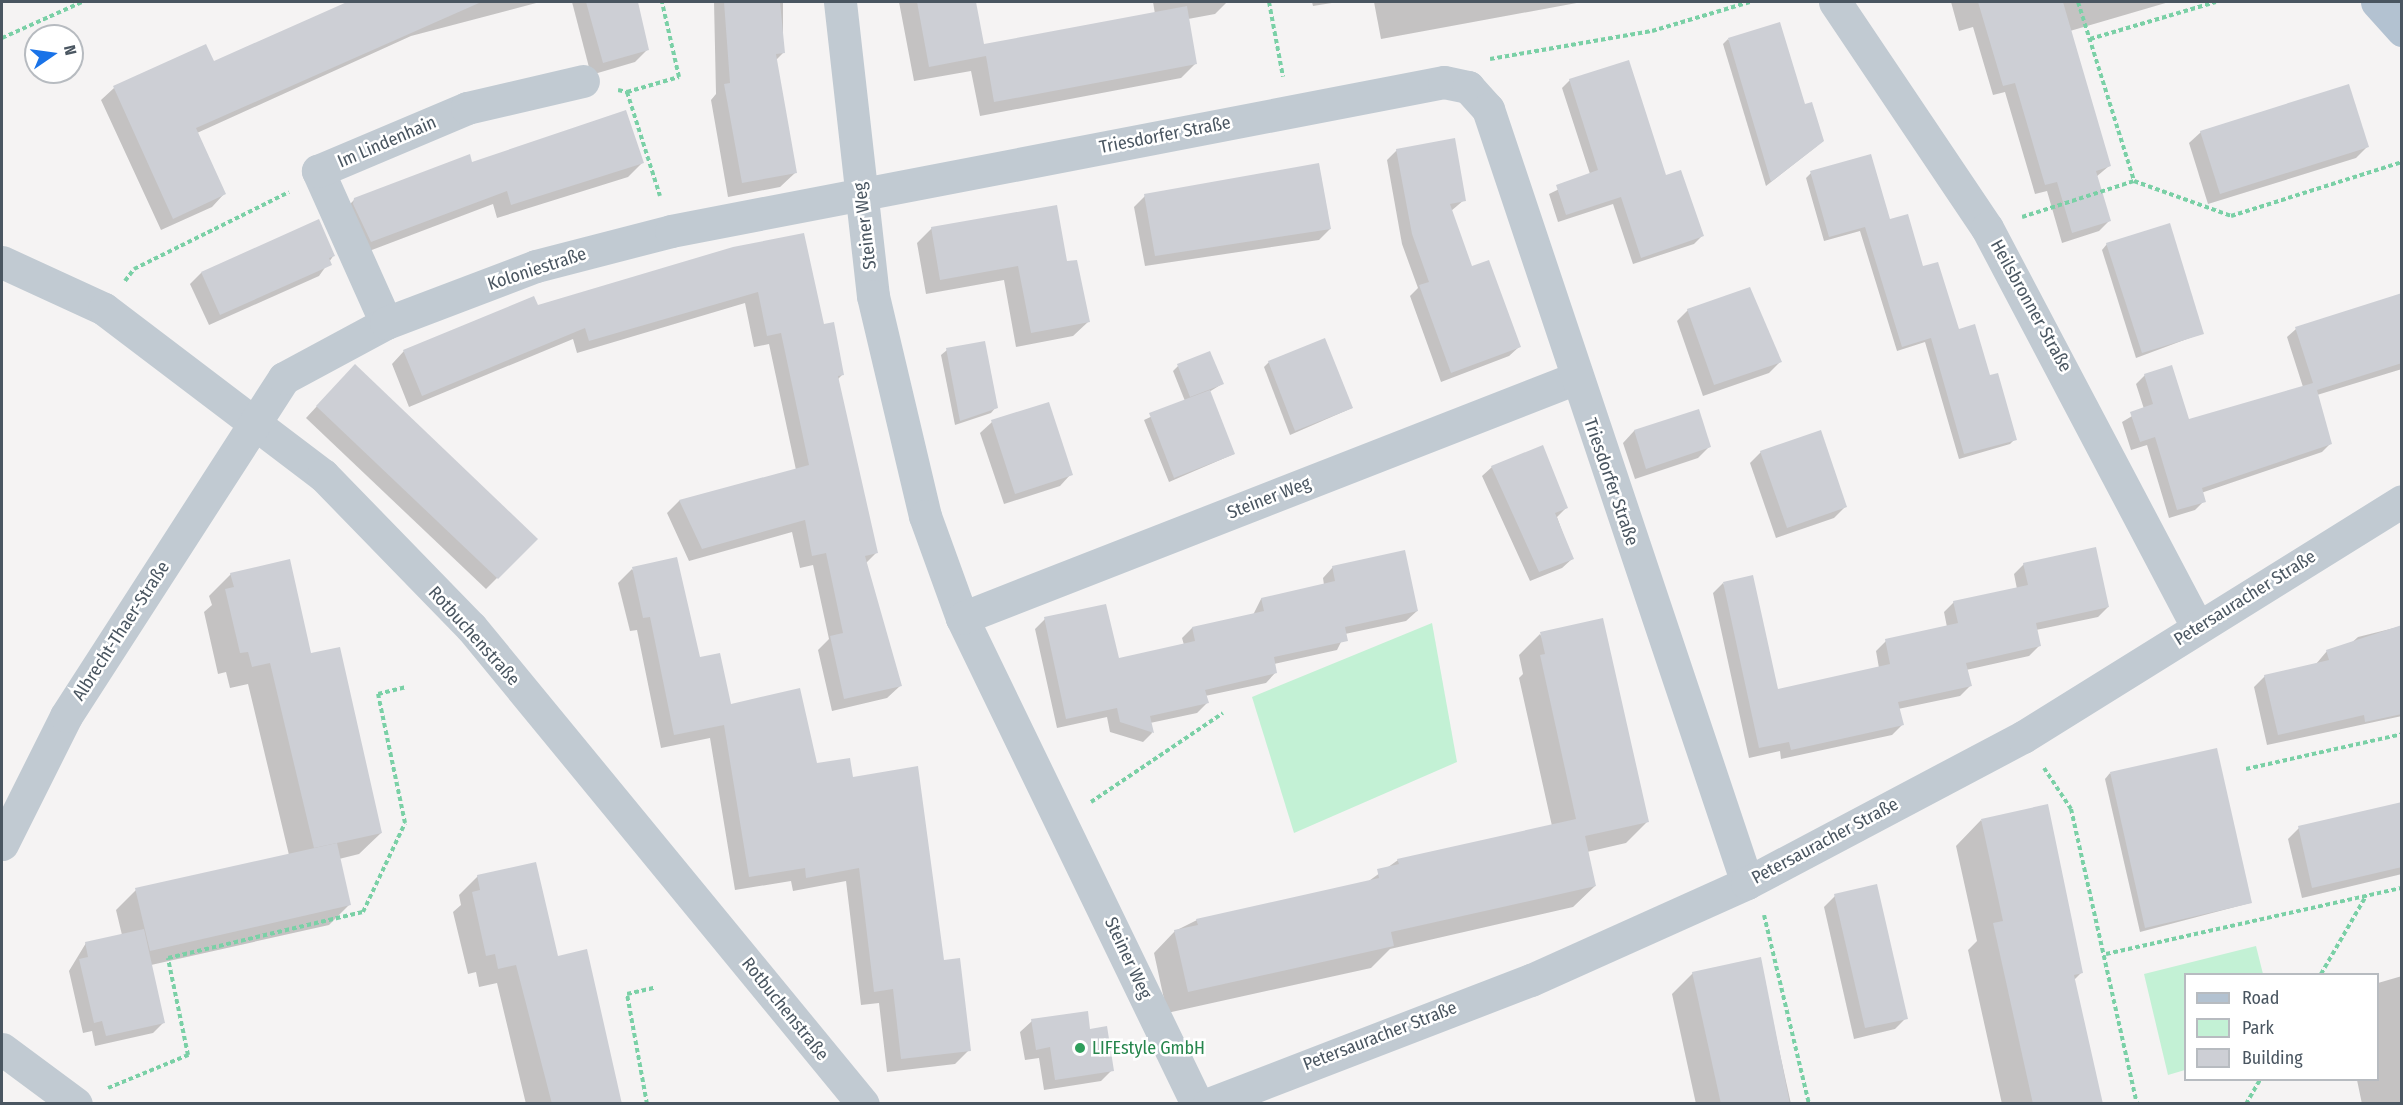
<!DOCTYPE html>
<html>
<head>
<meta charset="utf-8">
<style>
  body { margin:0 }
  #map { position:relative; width:2403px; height:1105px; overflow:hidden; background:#f5f3f3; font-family:"Fira Sans Condensed",sans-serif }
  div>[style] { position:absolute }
  .green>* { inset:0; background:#c3f1d5 }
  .shadow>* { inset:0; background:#0003 }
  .building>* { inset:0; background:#cdcfd5 }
  .path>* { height:4px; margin-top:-2px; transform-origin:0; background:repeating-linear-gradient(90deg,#7ad0a6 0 4.5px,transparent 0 7.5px) }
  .minor>* { height:33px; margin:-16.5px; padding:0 16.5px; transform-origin:16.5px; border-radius:16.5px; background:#c1cad2 }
  .major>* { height:33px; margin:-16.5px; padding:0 16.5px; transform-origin:16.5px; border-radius:16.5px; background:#b3c2d1 }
  .dots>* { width:16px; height:16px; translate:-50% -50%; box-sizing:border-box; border:3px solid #fff; border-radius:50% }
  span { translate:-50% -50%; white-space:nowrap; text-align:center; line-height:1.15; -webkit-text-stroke:5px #fff; paint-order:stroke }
  .street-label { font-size:18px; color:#4a5661 }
  .leisure-label { font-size:18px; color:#27864d }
  .left { translate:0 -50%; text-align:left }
  .frame { position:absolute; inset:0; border:3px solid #4a5661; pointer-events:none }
  .legend { position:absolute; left:2184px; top:973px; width:195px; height:108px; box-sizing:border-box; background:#fff; border:2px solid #b7bbc0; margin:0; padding:8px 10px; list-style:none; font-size:18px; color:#4a5661 }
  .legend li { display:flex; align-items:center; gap:12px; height:30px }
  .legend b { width:30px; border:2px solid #b7bbc0 }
  .north { position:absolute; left:24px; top:24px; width:60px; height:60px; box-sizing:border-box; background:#fff; border:2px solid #b7bbc0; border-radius:50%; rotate:77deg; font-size:16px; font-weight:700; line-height:24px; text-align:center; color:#4a5661 }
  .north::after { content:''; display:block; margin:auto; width:21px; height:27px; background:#1a73e8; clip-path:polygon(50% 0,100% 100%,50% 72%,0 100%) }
</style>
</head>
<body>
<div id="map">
  <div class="green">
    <div style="clip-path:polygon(1432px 623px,1457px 762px,1294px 833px,1252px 697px)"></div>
    <div style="clip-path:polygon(2256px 946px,2263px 974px,2186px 974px,2185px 1070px,2168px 1075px,2144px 974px)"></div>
  </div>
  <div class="shadow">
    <div style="clip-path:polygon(354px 2px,540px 2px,411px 36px,197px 133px,224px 194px,212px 207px,161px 230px,101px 100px,114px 88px,213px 63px)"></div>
    <div style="clip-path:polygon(572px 2px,635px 2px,647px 50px,635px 62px,591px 75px)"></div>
    <div style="clip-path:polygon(714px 2px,783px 2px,783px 53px,776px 60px,795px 173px,780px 187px,728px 197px,711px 100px,716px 94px)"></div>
    <div style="clip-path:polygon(899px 2px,975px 2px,983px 46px,1155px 14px,1153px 2px,1227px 2px,1215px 14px,1188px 19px,1196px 63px,1181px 78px,980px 116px,971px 71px,914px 81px)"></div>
    <div style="clip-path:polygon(1312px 2px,1338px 2px,1313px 6px)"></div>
    <div style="clip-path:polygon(1374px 2px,1582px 2px,1381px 39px)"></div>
    <div style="clip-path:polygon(1951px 2px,2169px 2px,2070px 31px,2109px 166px,2096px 177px,2109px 221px,2099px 231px,2062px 243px,2047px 191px,2035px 194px,2005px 92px,1993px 95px,1973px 27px,1959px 31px)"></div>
    <div style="clip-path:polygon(1728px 39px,1817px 146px,1766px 186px,1723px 44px)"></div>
    <div style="clip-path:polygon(1570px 80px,1665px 177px,1702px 236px,1694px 244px,1633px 264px,1613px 204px,1558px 222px,1549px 194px,1590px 174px,1562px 88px)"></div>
    <div style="clip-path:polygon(2201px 132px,2367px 147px,2356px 158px,2208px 204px,2189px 143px)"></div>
    <div style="clip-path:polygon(1397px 150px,1464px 200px,1451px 211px,1471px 267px,1519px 347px,1509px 356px,1441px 382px,1410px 296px,1418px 288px,1402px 244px,1387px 160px)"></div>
    <div style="clip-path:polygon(471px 163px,642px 163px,628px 177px,497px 218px,493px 204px,356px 256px,341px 213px,355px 199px)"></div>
    <div style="clip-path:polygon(1811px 173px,1889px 221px,1989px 377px,2015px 439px,2010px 444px,1959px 459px,1925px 342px,1897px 351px,1860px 231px,1824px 241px,1806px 178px)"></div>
    <div style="clip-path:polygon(1145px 196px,1330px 229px,1319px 240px,1145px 266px,1134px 207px)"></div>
    <div style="clip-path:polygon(932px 228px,1066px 263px,1088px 322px,1073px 336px,1016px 347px,1004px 280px,926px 294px,917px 243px)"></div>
    <div style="clip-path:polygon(2107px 244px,2203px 333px,2136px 358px,2102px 250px)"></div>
    <div style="clip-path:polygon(733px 249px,822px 326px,843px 374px,838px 379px,876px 553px,866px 563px,900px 686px,887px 698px,832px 711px,818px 650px,829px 639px,813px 565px,800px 568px,792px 532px,689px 561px,667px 513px,679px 501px,796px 470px,769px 344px,754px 347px,745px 303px,577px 353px,573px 339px,409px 407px,392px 364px,404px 351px,537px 306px)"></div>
    <div style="clip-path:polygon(334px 255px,319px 276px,209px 325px,190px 284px,201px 273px)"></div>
    <div style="clip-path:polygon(2402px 295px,2402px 369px,2317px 395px,2330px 444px,2322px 452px,2201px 493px,2204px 501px,2195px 510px,2169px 518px,2147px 445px,2131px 450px,2122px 422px,2144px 409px,2136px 384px,2145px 375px,2188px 421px,2303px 387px,2287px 337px,2296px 329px)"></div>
    <div style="clip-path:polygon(1688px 310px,1780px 362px,1769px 373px,1703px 396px,1677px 321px)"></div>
    <div style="clip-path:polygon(947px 350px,996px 407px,991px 413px,955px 425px,941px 355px)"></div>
    <div style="clip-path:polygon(1269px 362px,1352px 408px,1290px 435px,1264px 367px)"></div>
    <div style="clip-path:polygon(1178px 366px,1222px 384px,1209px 392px,1234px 454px,1169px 482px,1144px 420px,1185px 401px,1173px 371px)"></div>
    <div style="clip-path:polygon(344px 377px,536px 539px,486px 589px,306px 418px)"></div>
    <div style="clip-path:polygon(1698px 411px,1709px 447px,1698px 458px,1635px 479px,1623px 443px,1634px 431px)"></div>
    <div style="clip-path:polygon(992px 422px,1071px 474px,1060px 486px,1004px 504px,980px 433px)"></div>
    <div style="clip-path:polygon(1761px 452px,1845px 507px,1834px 518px,1776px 538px,1750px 463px)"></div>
    <div style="clip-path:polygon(1492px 467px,1566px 508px,1557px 517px,1572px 559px,1562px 568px,1530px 581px,1482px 476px)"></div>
    <div style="clip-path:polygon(2024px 564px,2108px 607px,2098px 617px,2036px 630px,2039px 646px,2029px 656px,1966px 670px,1970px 686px,1960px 696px,1898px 709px,1902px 725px,1892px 735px,1781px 759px,1780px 751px,1749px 758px,1713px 593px,1723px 583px,1777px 690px,1879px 668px,1876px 651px,1886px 641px,1947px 627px,1944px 612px,1954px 602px,2017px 589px,2014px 574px)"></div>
    <div style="clip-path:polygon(1333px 567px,1417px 611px,1406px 621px,1345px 634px,1337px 650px,1274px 664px,1276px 672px,1266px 683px,1205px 696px,1207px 703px,1197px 713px,1150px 723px,1152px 733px,1143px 742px,1110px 732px,1107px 717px,1057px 728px,1035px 629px,1045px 619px,1118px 660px,1184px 645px,1182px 638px,1192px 628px,1253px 615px,1261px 599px,1324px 585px,1323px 578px)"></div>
    <div style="clip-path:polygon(632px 569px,730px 706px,816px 765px,852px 779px,943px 962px,969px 1050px,955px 1064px,887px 1072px,879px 1003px,861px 1005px,846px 881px,793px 891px,791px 881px,735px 890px,710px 738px,661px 748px,637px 630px,630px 631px,618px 583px)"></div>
    <div style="clip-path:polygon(231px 574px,310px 655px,381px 833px,359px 854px,339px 859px,349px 905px,329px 925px,151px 965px,164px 1022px,153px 1033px,95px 1046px,92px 1031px,83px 1033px,69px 971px,86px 943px,122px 935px,116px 910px,136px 890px,289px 855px,248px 684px,230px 688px,226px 672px,218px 674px,204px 612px,212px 605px,209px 596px)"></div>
    <div style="clip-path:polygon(2402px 626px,2402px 716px,2267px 745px,2254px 687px,2265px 676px,2316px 664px,2327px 651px,2348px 646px,2358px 637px)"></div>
    <div style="clip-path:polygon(1540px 634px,1647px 822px,1626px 843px,1587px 852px,1595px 886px,1573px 907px,1390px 949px,1371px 968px,1167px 1013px,1154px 953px,1175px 931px,1197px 920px,1366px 883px,1398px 860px,1552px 826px,1519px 678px,1523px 674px,1519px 655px)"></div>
    <div style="clip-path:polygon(2110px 773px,2250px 903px,2140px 932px,2105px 779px)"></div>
    <div style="clip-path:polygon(2402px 804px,2402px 874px,2302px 898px,2288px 839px,2299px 828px)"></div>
    <div style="clip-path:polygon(1981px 820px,2082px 972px,2074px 980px,2101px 1104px,2002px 1104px,1968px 950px,1977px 941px,1956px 846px)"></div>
    <div style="clip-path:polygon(478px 876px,557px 957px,620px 1104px,526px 1104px,497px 983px,479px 987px,476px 972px,468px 974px,453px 912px,461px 905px,459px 895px)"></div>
    <div style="clip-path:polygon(1835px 896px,1906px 1018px,1895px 1029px,1854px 1039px,1824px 907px)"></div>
    <div style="clip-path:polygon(1759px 959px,1791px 1104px,1696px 1104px,1672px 994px,1693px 973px)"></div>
    <div style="clip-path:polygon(2402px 976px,2402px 1104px,2362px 1104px,2357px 1080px,2378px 1080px,2378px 983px)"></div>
    <div style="clip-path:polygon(1032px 1021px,1089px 1031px,1112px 1070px,1101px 1081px,1044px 1090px,1039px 1058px,1025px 1060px,1020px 1032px)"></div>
  </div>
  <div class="building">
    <div style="clip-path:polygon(347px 2px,479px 3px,196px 128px,226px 194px,173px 219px,113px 86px,206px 44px,214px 61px)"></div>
    <div style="clip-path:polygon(586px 2px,638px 2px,649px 50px,603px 63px)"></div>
    <div style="clip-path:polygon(724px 2px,780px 2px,785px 53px,776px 54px,797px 173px,742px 183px,724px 84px,730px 83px)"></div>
    <div style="clip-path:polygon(917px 2px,976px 2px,984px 44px,1187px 6px,1197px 64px,994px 102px,986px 56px,929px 67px)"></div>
    <div style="clip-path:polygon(1978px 2px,2063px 2px,2111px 166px,2096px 171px,2111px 221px,2072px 233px,2057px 182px,2045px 185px,2015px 83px,2003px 86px)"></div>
    <div style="clip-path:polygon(1780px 22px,1805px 104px,1812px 102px,1824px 141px,1771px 182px,1728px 38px)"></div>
    <div style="clip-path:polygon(1629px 60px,1666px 175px,1681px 170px,1704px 236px,1641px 258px,1621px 197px,1566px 215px,1556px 185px,1598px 170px,1569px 79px)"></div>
    <div style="clip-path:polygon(2349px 84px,2369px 147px,2220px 194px,2200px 131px)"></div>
    <div style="clip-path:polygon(626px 110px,644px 163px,511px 205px,507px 191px,371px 242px,353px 204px,354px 198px,470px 154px,472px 162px)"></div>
    <div style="clip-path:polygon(1455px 138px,1466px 201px,1450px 204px,1472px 266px,1489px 260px,1521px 347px,1451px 373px,1419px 285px,1429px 282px,1412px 234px,1396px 149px)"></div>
    <div style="clip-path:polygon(1871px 154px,1890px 219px,1908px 214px,1923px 266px,1938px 262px,1959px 329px,1975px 324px,1990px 375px,1998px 373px,2017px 440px,1964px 454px,1931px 338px,1902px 347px,1865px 227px,1829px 237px,1810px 171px)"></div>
    <div style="clip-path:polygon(1319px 163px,1331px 229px,1155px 256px,1144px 194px)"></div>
    <div style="clip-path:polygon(1057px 205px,1067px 261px,1077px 260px,1090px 322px,1031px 333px,1018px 266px,940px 280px,931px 227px)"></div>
    <div style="clip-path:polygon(319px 219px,335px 256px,329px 258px,332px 265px,220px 315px,201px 272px)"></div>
    <div style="clip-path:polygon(2170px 223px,2204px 334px,2142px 353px,2106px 243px)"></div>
    <div style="clip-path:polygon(804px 233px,824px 324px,834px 322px,844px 375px,838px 376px,878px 553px,865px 556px,902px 686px,844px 699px,830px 636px,843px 633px,826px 553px,812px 556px,805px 520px,702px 549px,679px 500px,809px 465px,781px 333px,767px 336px,758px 292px,589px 341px,585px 328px,422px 396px,403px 350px,534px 296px,538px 305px,733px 247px)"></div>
    <div style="clip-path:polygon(1750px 287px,1782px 362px,1714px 385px,1687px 309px)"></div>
    <div style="clip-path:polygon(2402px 293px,2402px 363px,2317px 390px,2332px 444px,2202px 488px,2206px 502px,2177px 510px,2155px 437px,2140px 442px,2130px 412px,2153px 404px,2144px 374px,2172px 365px,2189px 419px,2313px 383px,2295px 327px)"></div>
    <div style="clip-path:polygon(1325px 338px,1353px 408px,1295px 431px,1268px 361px)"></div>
    <div style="clip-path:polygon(985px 341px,998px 408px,960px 421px,946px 348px)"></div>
    <div style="clip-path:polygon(1210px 351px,1224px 384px,1190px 397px,1177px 364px)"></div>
    <div style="clip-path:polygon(355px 364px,538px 539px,498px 579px,316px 406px)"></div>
    <div style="clip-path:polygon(1210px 390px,1235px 454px,1174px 478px,1149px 413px)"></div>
    <div style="clip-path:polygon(1049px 402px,1073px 475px,1015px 494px,991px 420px)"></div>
    <div style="clip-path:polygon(1699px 409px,1711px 447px,1646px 469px,1634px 430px)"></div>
    <div style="clip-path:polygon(1821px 430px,1847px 507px,1787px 528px,1760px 451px)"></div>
    <div style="clip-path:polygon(1543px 445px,1568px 508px,1555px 513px,1574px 559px,1539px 572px,1491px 466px)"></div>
    <div style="clip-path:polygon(2096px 547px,2109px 607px,2036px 623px,2041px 646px,1966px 663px,1972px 686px,1898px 702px,1904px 725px,1791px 750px,1789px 742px,1759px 748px,1723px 582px,1753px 575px,1778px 689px,1890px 664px,1885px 639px,1958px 623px,1953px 601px,2028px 585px,2023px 563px)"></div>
    <div style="clip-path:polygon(1405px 550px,1418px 611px,1345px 627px,1348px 641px,1274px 657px,1277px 673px,1205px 690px,1209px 703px,1150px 716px,1154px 733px,1120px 722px,1117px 708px,1066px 719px,1044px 617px,1106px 604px,1119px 658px,1195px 641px,1192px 627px,1264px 611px,1261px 598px,1335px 581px,1332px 566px)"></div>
    <div style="clip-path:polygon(677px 557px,700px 657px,720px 653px,731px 704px,800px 688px,817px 763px,850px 758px,853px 777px,918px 766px,944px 960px,960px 958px,971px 1051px,901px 1059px,893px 989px,874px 992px,859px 868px,806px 878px,805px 868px,749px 877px,724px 725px,674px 735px,650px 617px,643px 618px,632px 567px)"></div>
    <div style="clip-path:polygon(290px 559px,311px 653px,340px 647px,382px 833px,314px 848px,270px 663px,252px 667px,248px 652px,240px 653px,225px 589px,234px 587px,230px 573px)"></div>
    <div style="clip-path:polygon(1603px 618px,1649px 822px,1585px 836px,1596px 886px,1391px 932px,1394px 946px,1188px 992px,1174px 930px,1198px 925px,1196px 919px,1379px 878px,1377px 869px,1399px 864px,1397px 859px,1576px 819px,1540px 655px,1545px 654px,1540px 632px)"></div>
    <div style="clip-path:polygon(2402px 625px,2402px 714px,2365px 722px,2364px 715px,2278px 735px,2264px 675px,2329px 660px,2326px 650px)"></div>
    <div style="clip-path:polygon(2217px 748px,2252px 903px,2145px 928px,2110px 772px)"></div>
    <div style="clip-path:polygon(2402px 802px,2402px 867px,2312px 888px,2298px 826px)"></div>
    <div style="clip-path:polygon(2048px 804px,2083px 973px,2074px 975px,2103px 1104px,2033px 1104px,1993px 923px,2003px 921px,1981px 819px)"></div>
    <div style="clip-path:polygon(337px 843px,351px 905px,150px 951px,135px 888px)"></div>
    <div style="clip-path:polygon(536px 862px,558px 956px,587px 949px,622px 1104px,552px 1104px,516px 965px,498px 969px,495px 954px,486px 956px,472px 892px,480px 890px,477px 875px)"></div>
    <div style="clip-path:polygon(1877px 884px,1908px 1019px,1865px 1028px,1834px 894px)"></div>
    <div style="clip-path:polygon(144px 929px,165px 1023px,106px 1036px,102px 1021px,94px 1023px,79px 959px,88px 957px,85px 942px)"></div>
    <div style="clip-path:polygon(1761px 957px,1790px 1104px,1721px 1104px,1692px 972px)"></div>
    <div style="clip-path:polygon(1088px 1011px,1090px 1029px,1107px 1026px,1114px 1071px,1055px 1080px,1050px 1047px,1036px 1050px,1031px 1019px)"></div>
  </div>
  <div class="path">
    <div style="left:1269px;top:2px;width:76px;rotate:79.4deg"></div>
    <div style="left:2078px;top:2px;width:188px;rotate:72.6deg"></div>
    <div style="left:2px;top:38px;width:88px;rotate:-24.2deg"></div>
    <div style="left:2090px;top:39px;width:131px;rotate:-16.4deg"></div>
    <div style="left:1490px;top:59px;width:164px;rotate:-9.8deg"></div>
    <div style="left:1652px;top:31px;width:102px;rotate:-16.5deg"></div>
    <div style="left:618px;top:90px;width:9px;rotate:13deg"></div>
    <div style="left:627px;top:92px;width:109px;rotate:72.4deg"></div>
    <div style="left:627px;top:92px;width:54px;rotate:-16.1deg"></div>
    <div style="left:679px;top:77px;width:77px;rotate:-102.8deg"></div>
    <div style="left:2022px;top:217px;width:118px;rotate:-17.8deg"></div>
    <div style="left:2134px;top:181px;width:103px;rotate:19.8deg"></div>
    <div style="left:2231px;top:216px;width:179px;rotate:-17.5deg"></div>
    <div style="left:125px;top:281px;width:15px;rotate:-53deg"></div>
    <div style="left:134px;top:269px;width:173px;rotate:-26.4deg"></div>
    <div style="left:2044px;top:768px;width:49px;rotate:56.6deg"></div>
    <div style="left:2071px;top:809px;width:302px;rotate:77.4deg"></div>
    <div style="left:2246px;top:769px;width:160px;rotate:-12.6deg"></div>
    <div style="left:1091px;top:802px;width:159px;rotate:-34deg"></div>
    <div style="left:1764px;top:915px;width:194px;rotate:76.6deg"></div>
    <div style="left:2106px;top:954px;width:303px;rotate:-12.6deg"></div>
    <div style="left:2321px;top:974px;width:90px;rotate:-60deg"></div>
    <div style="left:108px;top:1088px;width:87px;rotate:-22.4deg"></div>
    <div style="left:188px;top:1055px;width:99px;rotate:-101.7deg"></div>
    <div style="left:168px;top:958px;width:200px;rotate:-13.3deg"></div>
    <div style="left:363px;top:912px;width:98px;rotate:-64.7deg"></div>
    <div style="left:405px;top:823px;width:132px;rotate:-101.8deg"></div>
    <div style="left:378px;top:694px;width:29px;rotate:-14deg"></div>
    <div style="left:647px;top:1104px;width:112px;rotate:-100.3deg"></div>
    <div style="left:627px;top:994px;width:28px;rotate:-13deg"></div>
    <div style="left:2246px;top:1104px;width:28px;rotate:-60deg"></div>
  </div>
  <div class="minor">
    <div style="left:840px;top:2px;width:296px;rotate:83.6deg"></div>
    <div style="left:873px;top:296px;width:226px;rotate:76.7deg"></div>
    <div style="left:925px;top:516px;width:109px;rotate:70.1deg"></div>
    <div style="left:962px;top:618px;width:540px;rotate:64.19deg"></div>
    <div style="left:1835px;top:2px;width:272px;rotate:56.1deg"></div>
    <div style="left:1987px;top:228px;width:451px;rotate:62.2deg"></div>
    <div style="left:2px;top:262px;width:112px;rotate:24.7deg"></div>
    <div style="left:104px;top:309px;width:275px;rotate:37.2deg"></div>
    <div style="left:323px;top:475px;width:212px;rotate:45.8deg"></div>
    <div style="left:471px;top:627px;width:617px;rotate:50.59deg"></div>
    <div style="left:386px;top:323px;width:167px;rotate:-114.1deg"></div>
    <div style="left:318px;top:171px;width:162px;rotate:-22.9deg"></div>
    <div style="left:467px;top:108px;width:119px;rotate:-13.1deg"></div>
    <div style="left:962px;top:618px;width:659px;rotate:-21.35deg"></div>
    <div style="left:2px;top:844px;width:143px;rotate:-63.4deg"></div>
    <div style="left:66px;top:716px;width:402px;rotate:-57.2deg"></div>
    <div style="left:284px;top:378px;width:116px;rotate:-28.3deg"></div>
    <div style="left:386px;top:323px;width:160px;rotate:-20.8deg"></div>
    <div style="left:536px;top:266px;width:139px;rotate:-14.5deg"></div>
    <div style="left:671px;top:231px;width:787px;rotate:-10.91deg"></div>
    <div style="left:1444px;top:82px;width:25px;rotate:12deg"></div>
    <div style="left:1468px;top:87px;width:30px;rotate:48deg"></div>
    <div style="left:1488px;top:109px;width:816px;rotate:71.5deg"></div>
    <div style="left:2px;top:1049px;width:92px;rotate:36.6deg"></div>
    <div style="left:1209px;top:1104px;width:345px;rotate:-21.1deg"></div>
    <div style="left:1531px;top:980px;width:237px;rotate:-24.2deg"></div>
    <div style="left:1747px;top:883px;width:312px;rotate:-27.9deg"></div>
    <div style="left:2023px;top:737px;width:446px;rotate:-31.9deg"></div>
  </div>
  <div class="major">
    <div style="left:2377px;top:2px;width:38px;rotate:48deg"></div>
  </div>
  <div class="dots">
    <div style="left:1080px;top:1048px;background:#2e9e5b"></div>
  </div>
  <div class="street-label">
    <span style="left:1165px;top:135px;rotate:-11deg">Triesdorfer Straße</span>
    <span style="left:387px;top:142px;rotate:-23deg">Im Lindenhain</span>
    <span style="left:865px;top:226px;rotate:-97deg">Steiner Weg</span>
    <span style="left:537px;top:269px;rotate:-18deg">Koloniestraße</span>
    <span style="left:2031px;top:306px;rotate:61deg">Heilsbronner Straße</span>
    <span style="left:1611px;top:482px;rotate:71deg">Triesdorfer Straße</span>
    <span style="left:1269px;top:498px;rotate:-21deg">Steiner Weg</span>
    <span style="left:2245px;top:598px;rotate:-32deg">Petersauracher Straße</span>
    <span style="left:121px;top:631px;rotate:-57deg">Albrecht-Thaer-Straße</span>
    <span style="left:474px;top:636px;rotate:48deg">Rotbuchenstraße</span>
    <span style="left:1825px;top:841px;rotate:-28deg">Petersauracher Straße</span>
    <span style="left:1128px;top:958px;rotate:65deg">Steiner Weg</span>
    <span style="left:785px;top:1009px;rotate:51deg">Rotbuchenstraße</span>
    <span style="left:1380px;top:1036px;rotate:-21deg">Petersauracher Straße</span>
  </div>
  <div class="leisure-label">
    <span class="left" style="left:1092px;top:1048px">LIFEstyle GmbH</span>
  </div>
  <div class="frame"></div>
  <ul class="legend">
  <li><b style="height:8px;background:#b3c2d1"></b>Road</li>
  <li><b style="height:16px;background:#c3f1d5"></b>Park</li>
  <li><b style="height:16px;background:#cdcfd5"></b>Building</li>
  </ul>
  <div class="north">N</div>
</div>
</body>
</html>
